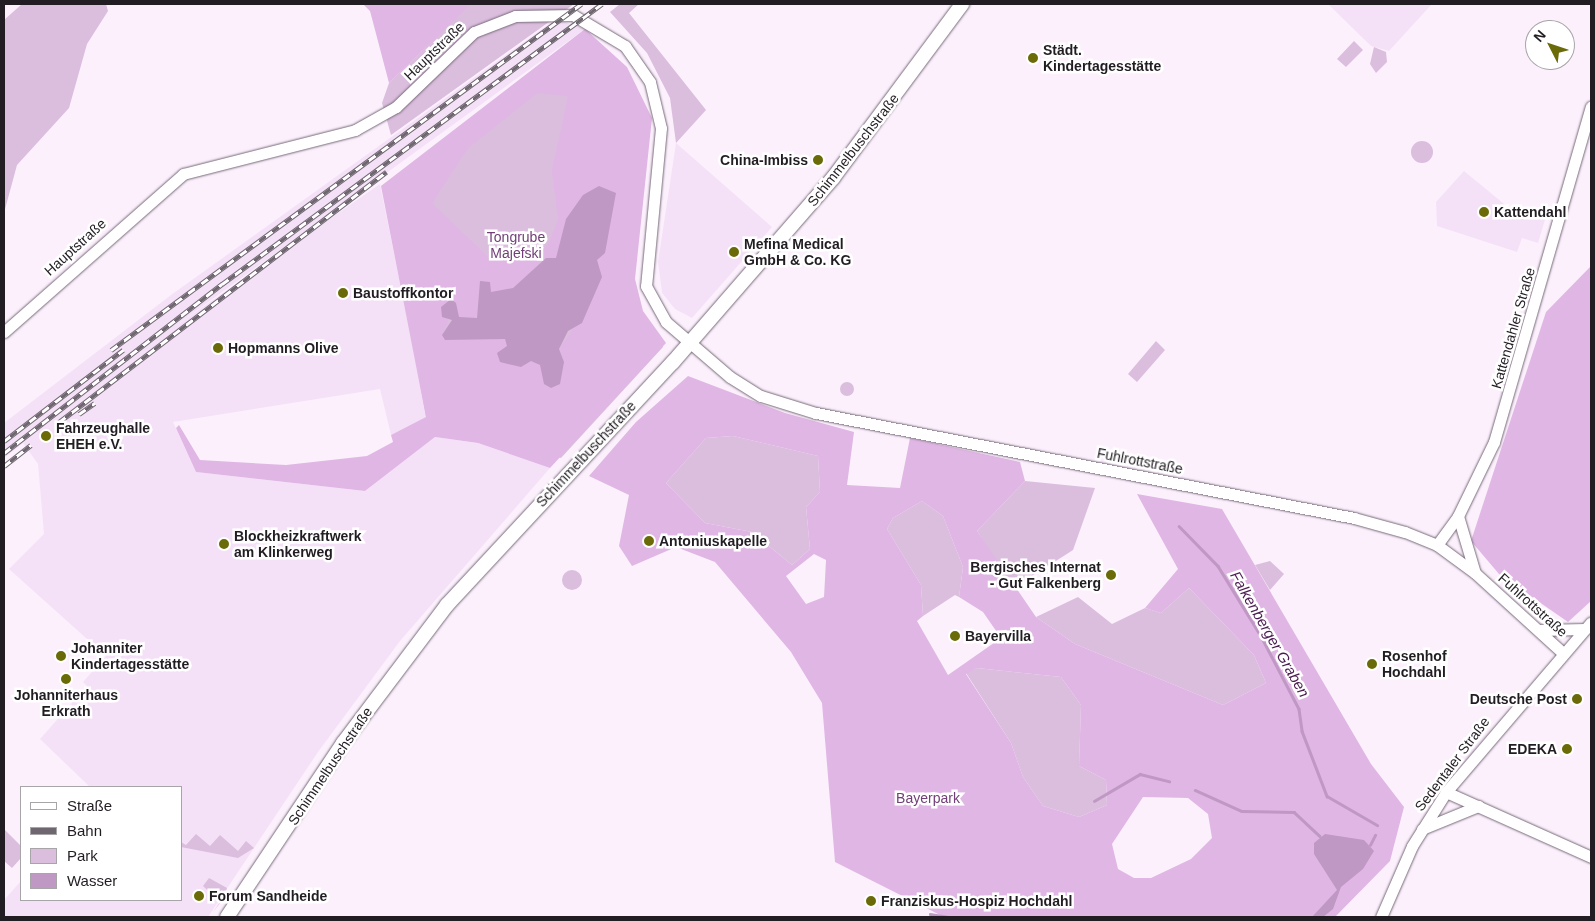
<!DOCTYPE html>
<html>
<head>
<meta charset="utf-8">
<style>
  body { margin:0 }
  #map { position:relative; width:1595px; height:921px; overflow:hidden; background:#fcf0fd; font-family:Helvetica,sans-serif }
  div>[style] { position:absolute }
  .built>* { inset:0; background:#f5e1f7 }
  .green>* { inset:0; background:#dbbdde }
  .round { border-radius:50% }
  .forest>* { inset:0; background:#e0b6e4 }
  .water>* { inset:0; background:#c098c4 }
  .stream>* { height:2.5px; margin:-1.25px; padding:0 1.25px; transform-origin:1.25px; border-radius:1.25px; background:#c098c4 }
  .roads { filter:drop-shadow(0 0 1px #766978) drop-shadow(0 0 1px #766978) }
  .minor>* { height:11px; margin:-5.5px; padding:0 5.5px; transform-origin:5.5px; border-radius:5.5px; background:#fff }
  .major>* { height:14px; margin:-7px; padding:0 7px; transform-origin:7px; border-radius:7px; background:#fff }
  .rail>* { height:4.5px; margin-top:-2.25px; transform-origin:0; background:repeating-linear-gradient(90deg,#fff 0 8px,#6f6770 0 16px); box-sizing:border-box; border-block:1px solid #6f6770 }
  .dots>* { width:14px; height:14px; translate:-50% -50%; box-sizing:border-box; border:2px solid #fff; border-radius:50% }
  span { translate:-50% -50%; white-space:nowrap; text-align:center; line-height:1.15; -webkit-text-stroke:5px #fff; paint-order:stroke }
  .poi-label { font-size:14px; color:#221d23; font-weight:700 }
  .left { translate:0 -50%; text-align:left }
  .right { translate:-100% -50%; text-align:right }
  .street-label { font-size:14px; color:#221d23 }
  .park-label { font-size:14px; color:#713e77 }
  .water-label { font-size:15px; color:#4c1b52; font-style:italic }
  .frame { position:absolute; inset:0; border:5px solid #221d23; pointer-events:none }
  .legend { position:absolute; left:20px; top:786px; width:162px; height:115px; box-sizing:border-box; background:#fff; border:1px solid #a7a5a7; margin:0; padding:6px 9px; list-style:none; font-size:15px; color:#221d23 }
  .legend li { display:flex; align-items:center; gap:10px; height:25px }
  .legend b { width:25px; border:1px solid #a7a5a7 }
  .north { position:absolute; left:1525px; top:20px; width:50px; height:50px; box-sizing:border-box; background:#fff; border:1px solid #a7a5a7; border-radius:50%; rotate:311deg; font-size:14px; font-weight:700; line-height:20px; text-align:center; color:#221d23 }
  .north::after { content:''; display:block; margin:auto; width:18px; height:22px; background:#6a6a08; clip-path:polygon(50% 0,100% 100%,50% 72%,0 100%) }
</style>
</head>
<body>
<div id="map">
  <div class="built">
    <div style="clip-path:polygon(1328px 4px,1432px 4px,1389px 51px,1371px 46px)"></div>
    <div style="clip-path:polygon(556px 19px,585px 29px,174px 327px,380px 184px,427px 417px,391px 435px,380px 389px,173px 422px,196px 472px,365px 491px,435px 437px,478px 443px,550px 468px,400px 641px,318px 752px,208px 917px,4px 917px,4px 900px,21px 881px,21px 900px,181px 900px,181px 787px,90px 787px,40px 739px,87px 686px,83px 682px,106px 656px,9px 569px,44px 534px,38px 464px,23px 443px,4px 458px,4px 423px,171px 295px)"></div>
    <div style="clip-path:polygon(676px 143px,772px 227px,692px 318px,675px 309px,662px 293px,658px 262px)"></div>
    <div style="clip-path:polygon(1464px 171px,1514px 212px,1547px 213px,1538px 243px,1522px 238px,1517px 252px,1437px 226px,1436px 202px)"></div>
  </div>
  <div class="green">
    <div style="clip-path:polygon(22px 4px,106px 4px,108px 11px,87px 44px,69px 108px,17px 165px,4px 213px,4px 20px)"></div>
    <div style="clip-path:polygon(470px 4px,574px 4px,391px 135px,382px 103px,389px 83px)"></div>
    <div style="clip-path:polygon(620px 4px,639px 4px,629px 13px,706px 110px,676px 143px,670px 98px,647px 53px,610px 12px)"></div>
    <div style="clip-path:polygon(1354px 41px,1363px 50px,1346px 67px,1337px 59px)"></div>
    <div style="clip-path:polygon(588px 46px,648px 129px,633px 284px,640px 310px,663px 347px,561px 458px,426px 416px,384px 189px)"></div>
    <div style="clip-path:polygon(1374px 47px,1386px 52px,1387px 62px,1376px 73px,1370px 64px)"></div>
    <div class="round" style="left:1411px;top:141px;width:22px;height:22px"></div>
    <div style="clip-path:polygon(1156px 341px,1165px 350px,1137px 382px,1128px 374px)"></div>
    <div class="round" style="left:840px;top:382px;width:14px;height:14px"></div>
    <div style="clip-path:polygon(733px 436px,818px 456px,820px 492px,806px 507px,810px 549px,792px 565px,752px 532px,705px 523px,666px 483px,706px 438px)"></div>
    <div style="clip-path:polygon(1025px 481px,1095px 488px,1073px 550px,1026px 580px,1010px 583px,977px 531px)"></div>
    <div style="clip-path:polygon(922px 501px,943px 516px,963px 567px,959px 597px,955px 595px,923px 616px,921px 585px,887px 529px,893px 518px)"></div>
    <div style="clip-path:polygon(1270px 561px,1284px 574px,1270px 590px,1255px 565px)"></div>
    <div class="round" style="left:562px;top:570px;width:20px;height:20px"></div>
    <div style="clip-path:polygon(1189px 588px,1254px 655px,1266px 683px,1223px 705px,1075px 644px,1036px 617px,1078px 597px,1112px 624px,1145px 608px,1161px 613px)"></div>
    <div style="clip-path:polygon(977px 668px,1061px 677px,1081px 705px,1079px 766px,1106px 780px,1107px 805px,1079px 817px,1043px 806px,1023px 777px,1011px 743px,966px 673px)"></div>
    <div style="clip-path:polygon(4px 829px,21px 846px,21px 858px,12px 868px,4px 861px)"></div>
    <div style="clip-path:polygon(196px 834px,210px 846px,220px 835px,238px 851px,246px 841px,254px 848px,238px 858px,181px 847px,181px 842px,186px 845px)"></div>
    <div style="clip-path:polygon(209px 878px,227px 888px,224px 898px,213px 912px,220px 902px,203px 886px)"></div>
  </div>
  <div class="forest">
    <div style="clip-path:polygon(363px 4px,470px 4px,470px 5px,389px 83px,370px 11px)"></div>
    <div style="clip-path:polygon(evenodd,585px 29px,627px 67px,652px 118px,635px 279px,643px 311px,666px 343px,550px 468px,478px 443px,435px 437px,365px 491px,196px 472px,176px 428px,179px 425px,200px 460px,286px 465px,367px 456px,393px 442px,391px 435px,426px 417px,381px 186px,585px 29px,537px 93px,568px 96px,552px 170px,558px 219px,549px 243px,534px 259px,491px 260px,432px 203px,467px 149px,537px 93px,585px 29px,566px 219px,577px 324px,559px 349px,564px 362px,540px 365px,531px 361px,521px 366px,505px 339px,445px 340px,442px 335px,456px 303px,458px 317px,477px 318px,480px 281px,491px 292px,513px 288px,546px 258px,557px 258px,566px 219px)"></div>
    <div style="clip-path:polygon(1591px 266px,1591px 601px,1568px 622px,1499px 574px,1471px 541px,1546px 312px)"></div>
    <div style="clip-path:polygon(evenodd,688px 376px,785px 413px,854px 432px,847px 485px,900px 488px,910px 438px,1020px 462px,1025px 481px,977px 531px,1036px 617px,1075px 644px,1223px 705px,1266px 683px,1254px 655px,1189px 588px,1161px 613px,1145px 608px,1178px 569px,1137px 494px,1222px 509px,1371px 764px,1404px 807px,1390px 861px,1335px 917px,944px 917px,835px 862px,822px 703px,791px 652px,715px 562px,676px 547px,632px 566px,619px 546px,629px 495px,589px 476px,636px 422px,688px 376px,733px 436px,818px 456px,820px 492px,806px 507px,810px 549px,792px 565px,752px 532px,705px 523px,666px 483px,706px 438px,733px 436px,688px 376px,922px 501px,943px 516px,963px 567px,959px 597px,983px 612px,1001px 638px,948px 675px,917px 621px,923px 616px,921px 585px,887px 529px,893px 518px,922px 501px,688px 376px,814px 554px,826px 560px,824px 597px,806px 604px,786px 576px,814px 554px,688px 376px,977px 668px,1061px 677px,1081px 705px,1079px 766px,1106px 780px,1107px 805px,1079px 817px,1043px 806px,1023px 777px,1011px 743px,966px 674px,977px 668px,688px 376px,1143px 797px,1188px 798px,1208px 814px,1212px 838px,1191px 859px,1151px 878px,1134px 878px,1118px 869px,1112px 844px,1143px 797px)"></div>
  </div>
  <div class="water">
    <div style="clip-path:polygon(599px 186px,616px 193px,605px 253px,597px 260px,602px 277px,582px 323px,568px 331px,559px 349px,564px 362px,560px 384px,551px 388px,544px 384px,540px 365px,531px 361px,521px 367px,500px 362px,497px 353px,507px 346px,505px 339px,445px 340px,442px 335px,452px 320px,442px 317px,441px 307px,451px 299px,456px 303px,459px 317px,477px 318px,480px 281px,490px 282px,491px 292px,513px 288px,546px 258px,556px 258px,566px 219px,583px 195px)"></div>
    <div style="clip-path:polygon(1325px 834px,1364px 840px,1374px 851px,1363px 869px,1341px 887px,1333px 909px,1323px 917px,1312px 917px,1337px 890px,1314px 854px,1314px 843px)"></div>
  </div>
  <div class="stream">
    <div style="left:1179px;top:526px;width:56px;rotate:45.7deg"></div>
    <div style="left:1218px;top:566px;width:82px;rotate:58.4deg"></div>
    <div style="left:1261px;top:636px;width:82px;rotate:62.5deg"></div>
    <div style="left:1299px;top:709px;width:22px;rotate:82deg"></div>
    <div style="left:1302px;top:731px;width:70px;rotate:69deg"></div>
    <div style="left:1327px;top:796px;width:58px;rotate:30.1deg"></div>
    <div style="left:1195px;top:790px;width:51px;rotate:24.1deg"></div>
    <div style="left:1242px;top:811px;width:52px;rotate:1.1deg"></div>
    <div style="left:1294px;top:812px;width:35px;rotate:43deg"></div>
    <div style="left:1094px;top:801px;width:53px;rotate:-30.4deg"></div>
    <div style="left:1140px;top:774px;width:30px;rotate:14deg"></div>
    <div style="left:1370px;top:845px;width:11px;rotate:-63deg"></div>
    <div style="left:930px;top:914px;width:20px;rotate:9deg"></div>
  </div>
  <div class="roads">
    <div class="minor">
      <div style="left:4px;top:332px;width:239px;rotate:-41.4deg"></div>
      <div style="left:183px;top:174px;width:178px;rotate:-14.3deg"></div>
      <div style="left:355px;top:130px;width:47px;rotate:-29.3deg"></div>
      <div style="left:396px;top:107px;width:108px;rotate:-43.9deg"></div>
      <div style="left:474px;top:32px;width:44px;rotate:-21.3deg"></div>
      <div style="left:515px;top:16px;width:58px;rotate:-1deg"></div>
      <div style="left:573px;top:15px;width:61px;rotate:30.8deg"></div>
      <div style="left:625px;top:46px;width:44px;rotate:55.2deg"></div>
      <div style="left:650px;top:82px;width:47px;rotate:76.6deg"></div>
      <div style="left:661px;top:128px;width:159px;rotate:95.4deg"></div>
      <div style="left:646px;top:286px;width:41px;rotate:60.9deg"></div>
      <div style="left:666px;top:322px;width:84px;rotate:40.7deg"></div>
      <div style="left:730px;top:377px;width:36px;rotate:32deg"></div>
      <div style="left:761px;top:396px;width:58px;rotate:17.2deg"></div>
      <div style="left:816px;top:413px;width:548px;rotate:11.04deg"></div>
      <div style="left:1354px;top:518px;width:53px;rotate:15.4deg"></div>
      <div style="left:1405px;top:532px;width:35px;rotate:22deg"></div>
      <div style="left:1437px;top:545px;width:47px;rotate:36.4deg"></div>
      <div style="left:1475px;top:573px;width:119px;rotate:42.3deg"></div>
      <div style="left:1458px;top:516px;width:59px;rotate:73.4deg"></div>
      <div style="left:1437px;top:545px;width:36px;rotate:-54deg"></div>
      <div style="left:1458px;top:516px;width:82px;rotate:-64.1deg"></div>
      <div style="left:1494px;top:442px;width:349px;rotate:-73.9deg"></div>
      <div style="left:1539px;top:630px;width:46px;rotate:-1.2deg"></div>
      <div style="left:1446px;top:792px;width:159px;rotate:24.1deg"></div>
      <div style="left:1422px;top:829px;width:61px;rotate:-22.3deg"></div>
      <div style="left:1381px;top:917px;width:77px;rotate:-66.4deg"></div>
      <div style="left:1412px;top:846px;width:64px;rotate:-57.8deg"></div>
      <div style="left:1446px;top:792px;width:223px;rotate:-49.5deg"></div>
    </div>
    <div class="major">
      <div style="left:227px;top:917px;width:209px;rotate:-56.3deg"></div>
      <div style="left:343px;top:743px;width:173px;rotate:-53deg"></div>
      <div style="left:447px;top:605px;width:332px;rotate:-47.1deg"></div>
      <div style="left:673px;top:362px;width:244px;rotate:-49deg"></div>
      <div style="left:833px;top:178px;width:217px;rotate:-53.4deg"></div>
    </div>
  </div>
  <div class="rail">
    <div style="left:111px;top:350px;width:584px;rotate:-36.36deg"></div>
    <div style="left:79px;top:414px;width:19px;rotate:-35deg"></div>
    <div style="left:59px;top:422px;width:412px;rotate:-37.4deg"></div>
    <div style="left:4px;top:441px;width:150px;rotate:-37.4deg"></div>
    <div style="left:4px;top:453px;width:276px;rotate:-37.8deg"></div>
    <div style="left:222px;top:284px;width:472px;rotate:-36.4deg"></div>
    <div style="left:4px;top:466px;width:34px;rotate:-38deg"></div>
  </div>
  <div class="dots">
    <div style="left:1033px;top:58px;background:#6a6a08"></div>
    <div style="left:818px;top:160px;background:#6a6a08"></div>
    <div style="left:1484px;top:212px;background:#6a6a08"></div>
    <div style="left:734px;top:252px;background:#6a6a08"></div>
    <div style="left:343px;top:293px;background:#6a6a08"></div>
    <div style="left:218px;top:348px;background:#6a6a08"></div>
    <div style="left:46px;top:436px;background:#6a6a08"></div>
    <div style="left:649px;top:541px;background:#6a6a08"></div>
    <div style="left:224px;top:544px;background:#6a6a08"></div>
    <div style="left:1111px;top:575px;background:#6a6a08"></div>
    <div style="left:955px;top:636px;background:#6a6a08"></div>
    <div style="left:61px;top:656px;background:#6a6a08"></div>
    <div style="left:1372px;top:664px;background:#6a6a08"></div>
    <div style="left:66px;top:679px;background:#6a6a08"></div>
    <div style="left:1577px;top:699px;background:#6a6a08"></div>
    <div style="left:1567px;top:749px;background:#6a6a08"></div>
    <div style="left:199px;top:896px;background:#6a6a08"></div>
    <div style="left:871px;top:901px;background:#6a6a08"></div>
  </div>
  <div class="poi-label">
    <span class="left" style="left:1043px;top:58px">Städt.<br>Kindertagesstätte</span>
    <span class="right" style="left:808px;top:160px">China-Imbiss</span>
    <span class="left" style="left:1494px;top:212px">Kattendahl</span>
    <span class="left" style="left:744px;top:252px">Mefina Medical<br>GmbH &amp; Co. KG</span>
    <span class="left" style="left:353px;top:293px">Baustoffkontor</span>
    <span class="left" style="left:228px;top:348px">Hopmanns Olive</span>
    <span class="left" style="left:56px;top:436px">Fahrzeughalle<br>EHEH e.V.</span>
    <span class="left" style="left:234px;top:544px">Blockheizkraftwerk<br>am Klinkerweg</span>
    <span class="left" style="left:659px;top:541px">Antoniuskapelle</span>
    <span class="right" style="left:1101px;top:575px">Bergisches Internat<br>- Gut Falkenberg</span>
    <span class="left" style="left:965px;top:636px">Bayervilla</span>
    <span class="left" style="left:71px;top:656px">Johanniter<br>Kindertagesstätte</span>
    <span class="left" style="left:1382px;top:664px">Rosenhof<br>Hochdahl</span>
    <span style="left:66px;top:703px">Johanniterhaus<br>Erkrath</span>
    <span class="right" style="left:1567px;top:699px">Deutsche Post</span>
    <span class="right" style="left:1557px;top:749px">EDEKA</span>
    <span class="left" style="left:209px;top:896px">Forum Sandheide</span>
    <span class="left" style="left:881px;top:901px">Franziskus-Hospiz Hochdahl</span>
  </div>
  <div class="street-label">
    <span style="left:434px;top:51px;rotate:-44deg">Hauptstraße</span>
    <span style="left:853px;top:150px;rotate:-52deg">Schimmelbuschstraße</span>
    <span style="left:75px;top:247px;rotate:-42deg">Hauptstraße</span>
    <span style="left:1513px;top:328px;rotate:-74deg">Kattendahler Straße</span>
    <span style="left:586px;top:454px;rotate:-47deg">Schimmelbuschstraße</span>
    <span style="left:1140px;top:461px;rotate:11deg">Fuhlrottstraße</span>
    <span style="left:1533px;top:605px;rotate:42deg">Fuhlrottstraße</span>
    <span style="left:1452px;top:764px;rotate:-53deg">Sedentaler Straße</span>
    <span style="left:330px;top:766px;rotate:-56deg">Schimmelbuschstraße</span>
  </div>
  <div class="park-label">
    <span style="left:516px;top:245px">Tongrube<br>Majefski</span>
    <span style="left:928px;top:798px">Bayerpark</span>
  </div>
  <div class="water-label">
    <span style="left:1270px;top:634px;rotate:60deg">Falkenberger Graben</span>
  </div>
  <div class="frame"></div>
  <ul class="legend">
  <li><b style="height:6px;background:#fff"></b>Straße</li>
  <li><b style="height:6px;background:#6f6770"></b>Bahn</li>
  <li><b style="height:14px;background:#dbbdde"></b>Park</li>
  <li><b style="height:14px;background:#c098c4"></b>Wasser</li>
  </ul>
  <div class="north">N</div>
</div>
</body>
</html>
